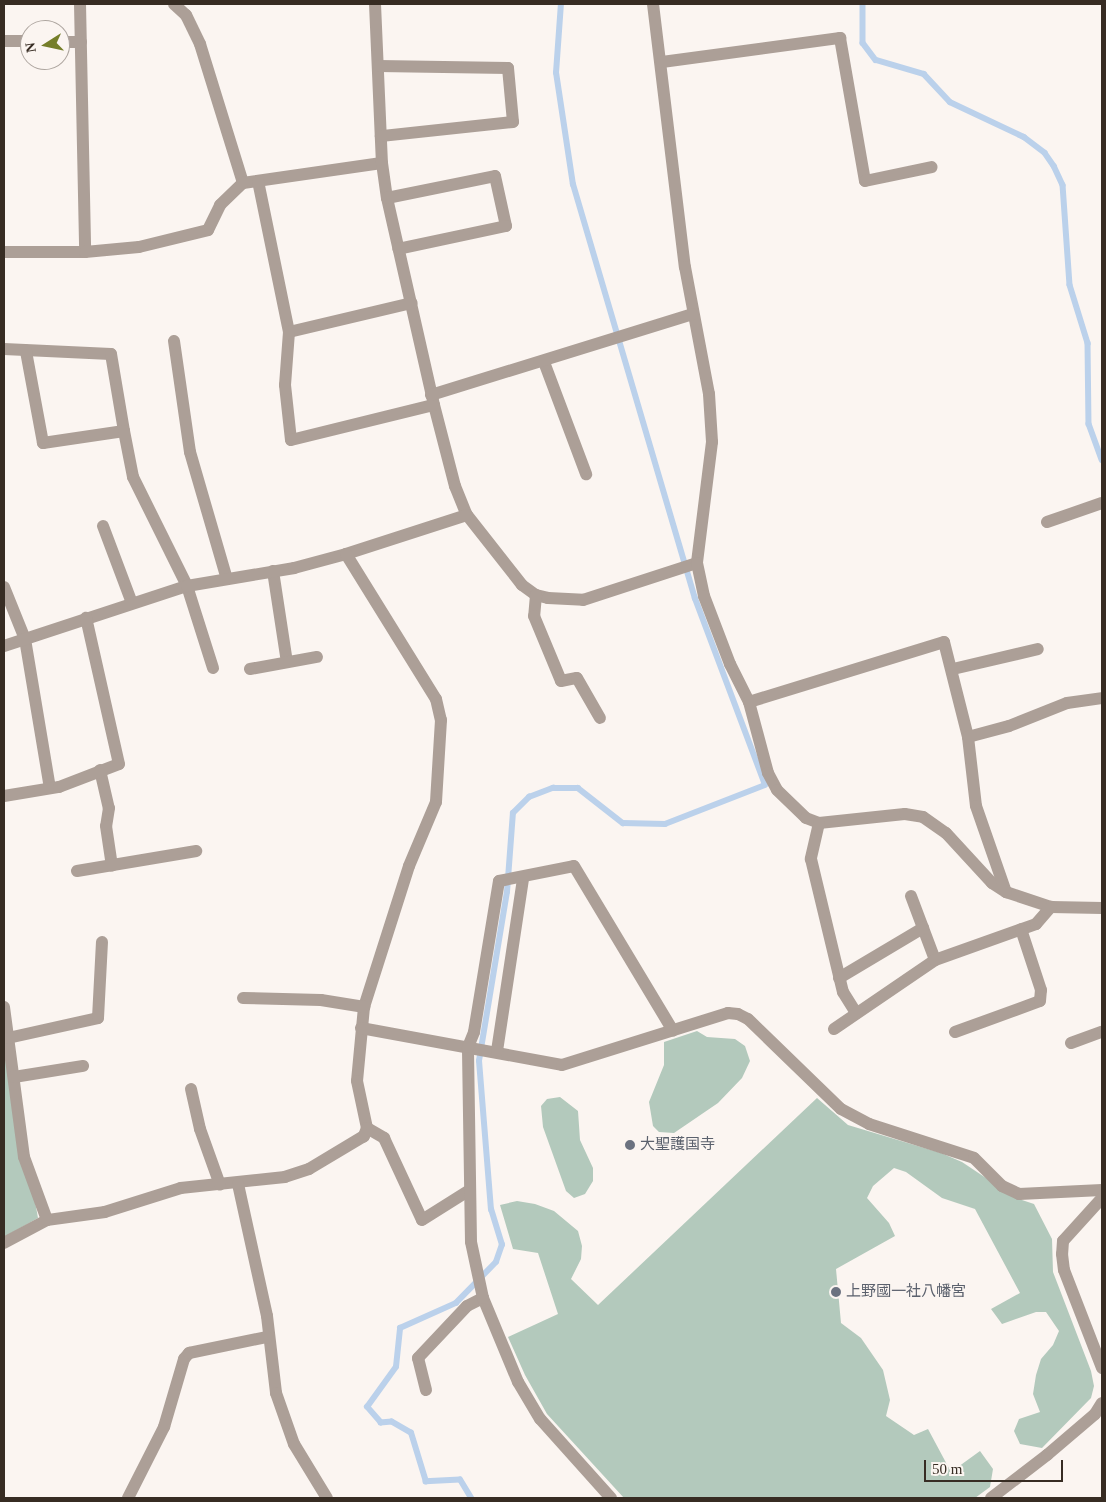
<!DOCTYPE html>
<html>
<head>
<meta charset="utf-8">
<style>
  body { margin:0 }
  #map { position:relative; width:1106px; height:1502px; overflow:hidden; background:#fbf5f1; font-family:"Times New Roman","Noto Sans JP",serif }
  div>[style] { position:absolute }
  .green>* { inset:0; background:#b3c9bc }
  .stream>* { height:5.5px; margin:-2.75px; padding:0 2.75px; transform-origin:2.75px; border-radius:2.75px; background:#bbd1eb }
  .minor>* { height:12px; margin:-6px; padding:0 6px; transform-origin:6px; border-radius:6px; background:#ac9f97 }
  .dots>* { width:14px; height:14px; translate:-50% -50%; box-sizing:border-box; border:2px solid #fbf5f1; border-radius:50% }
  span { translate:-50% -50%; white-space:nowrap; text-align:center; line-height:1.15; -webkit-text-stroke:4px #fbf5f1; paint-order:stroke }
  .worship-label { font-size:15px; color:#5b616d }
  .left { translate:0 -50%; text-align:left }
  .frame { position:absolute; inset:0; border:5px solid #372c23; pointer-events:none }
  .north { position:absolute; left:20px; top:20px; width:50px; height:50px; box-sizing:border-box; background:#fbf5f1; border:1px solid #ada59f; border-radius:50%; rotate:260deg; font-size:14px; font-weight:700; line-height:20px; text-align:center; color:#372c23 }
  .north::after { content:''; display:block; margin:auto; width:18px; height:22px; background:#757e29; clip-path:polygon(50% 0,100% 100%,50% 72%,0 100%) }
  .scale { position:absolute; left:924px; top:1460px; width:139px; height:22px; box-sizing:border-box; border:2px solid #372c23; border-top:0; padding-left:6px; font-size:15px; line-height:18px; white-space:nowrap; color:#372c23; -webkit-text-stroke:4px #fbf5f1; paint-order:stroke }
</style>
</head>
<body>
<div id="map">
  <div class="green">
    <div style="clip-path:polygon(4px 1030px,38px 1218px,4px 1237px)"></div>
    <div style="clip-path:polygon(697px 1031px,707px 1037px,735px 1039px,745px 1046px,750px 1061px,742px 1078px,718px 1103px,674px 1133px,659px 1132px,653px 1126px,649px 1102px,664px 1065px,664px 1042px)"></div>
    <div style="clip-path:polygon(560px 1097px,578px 1111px,580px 1140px,593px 1168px,593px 1181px,585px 1194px,574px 1198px,566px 1191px,543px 1127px,541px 1106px,547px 1099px)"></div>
    <div style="clip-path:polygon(817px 1098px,848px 1125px,941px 1153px,962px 1162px,1016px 1198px,1034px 1204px,1052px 1239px,1053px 1272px,1091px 1371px,1094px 1386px,1091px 1398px,1042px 1448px,1020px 1444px,1014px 1431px,1019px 1419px,1040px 1412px,1033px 1394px,1036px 1375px,1041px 1359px,1053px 1345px,1059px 1331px,1046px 1312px,1036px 1312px,1002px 1324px,991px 1309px,1020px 1293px,975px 1209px,942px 1198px,906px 1172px,894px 1168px,873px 1186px,867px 1198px,889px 1223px,895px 1236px,836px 1269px,841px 1323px,861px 1338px,883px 1370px,890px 1400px,886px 1416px,914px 1435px,928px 1429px,951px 1472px,980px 1451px,993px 1469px,990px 1487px,975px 1498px,624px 1498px,547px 1414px,525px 1375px,508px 1337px,558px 1314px,538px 1253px,513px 1249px,500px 1205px,517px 1201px,535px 1204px,554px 1211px,578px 1231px,582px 1246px,581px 1259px,571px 1279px,598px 1305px)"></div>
  </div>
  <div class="stream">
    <div style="left:863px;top:4px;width:39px;rotate:90deg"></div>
    <div style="left:863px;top:43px;width:21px;rotate:53deg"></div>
    <div style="left:876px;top:60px;width:50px;rotate:16.3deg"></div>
    <div style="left:924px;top:74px;width:38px;rotate:47deg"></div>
    <div style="left:950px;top:102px;width:82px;rotate:25.3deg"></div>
    <div style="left:1024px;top:137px;width:26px;rotate:37deg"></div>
    <div style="left:1045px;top:153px;width:16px;rotate:55deg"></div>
    <div style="left:1054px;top:166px;width:21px;rotate:65deg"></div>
    <div style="left:1063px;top:185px;width:100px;rotate:86deg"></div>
    <div style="left:1070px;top:285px;width:61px;rotate:72.8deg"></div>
    <div style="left:1088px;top:343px;width:81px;rotate:89.3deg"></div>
    <div style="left:1089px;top:424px;width:38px;rotate:70deg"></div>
    <div style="left:471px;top:1498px;width:21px;rotate:-121deg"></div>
    <div style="left:460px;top:1480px;width:34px;rotate:177deg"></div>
    <div style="left:426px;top:1482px;width:51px;rotate:-107deg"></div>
    <div style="left:411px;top:1433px;width:22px;rotate:-150deg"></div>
    <div style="left:392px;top:1422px;width:11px;rotate:175deg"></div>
    <div style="left:381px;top:1423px;width:21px;rotate:-131deg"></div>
    <div style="left:367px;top:1407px;width:49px;rotate:-54.1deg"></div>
    <div style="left:396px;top:1367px;width:39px;rotate:-84deg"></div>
    <div style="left:400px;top:1328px;width:61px;rotate:-24.1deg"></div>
    <div style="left:456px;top:1303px;width:57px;rotate:-45.7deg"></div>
    <div style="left:496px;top:1262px;width:18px;rotate:-71deg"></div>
    <div style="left:502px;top:1245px;width:37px;rotate:-107deg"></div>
    <div style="left:491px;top:1210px;width:149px;rotate:-94.6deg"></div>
    <div style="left:479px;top:1061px;width:171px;rotate:-80.6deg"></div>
    <div style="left:507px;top:892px;width:79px;rotate:-85.7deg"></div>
    <div style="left:513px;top:813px;width:23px;rotate:-45deg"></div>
    <div style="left:529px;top:797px;width:26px;rotate:-21deg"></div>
    <div style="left:553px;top:788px;width:25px"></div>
    <div style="left:578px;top:788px;width:57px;rotate:37.9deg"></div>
    <div style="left:623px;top:823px;width:42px;rotate:1.4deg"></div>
    <div style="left:665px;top:824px;width:107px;rotate:-21.3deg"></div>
    <div style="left:765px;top:785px;width:199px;rotate:-110.6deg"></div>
    <div style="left:695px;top:599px;width:432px;rotate:-106.4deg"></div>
    <div style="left:573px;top:185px;width:113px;rotate:-98.6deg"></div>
    <div style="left:556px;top:73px;width:69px;rotate:-85.9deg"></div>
  </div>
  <div class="minor">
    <div style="left:80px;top:4px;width:248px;rotate:88.8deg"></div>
    <div style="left:174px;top:4px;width:16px;rotate:43deg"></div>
    <div style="left:186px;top:15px;width:32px;rotate:64deg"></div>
    <div style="left:200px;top:44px;width:145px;rotate:72.8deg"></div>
    <div style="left:243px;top:183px;width:140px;rotate:-8.2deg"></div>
    <div style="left:375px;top:4px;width:159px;rotate:87.5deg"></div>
    <div style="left:382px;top:163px;width:35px;rotate:82deg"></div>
    <div style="left:387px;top:198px;width:212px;rotate:77.2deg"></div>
    <div style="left:434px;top:405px;width:84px;rotate:75.5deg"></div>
    <div style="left:455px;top:486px;width:31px;rotate:68deg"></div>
    <div style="left:467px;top:515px;width:89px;rotate:51.8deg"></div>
    <div style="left:522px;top:585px;width:17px;rotate:36deg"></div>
    <div style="left:536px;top:595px;width:12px;rotate:14deg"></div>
    <div style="left:548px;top:598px;width:35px;rotate:3deg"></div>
    <div style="left:583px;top:600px;width:120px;rotate:-18deg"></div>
    <div style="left:653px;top:4px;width:265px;rotate:83.1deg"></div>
    <div style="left:685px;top:267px;width:129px;rotate:79.3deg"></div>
    <div style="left:709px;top:394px;width:48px;rotate:86.4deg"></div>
    <div style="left:712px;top:442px;width:122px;rotate:97.1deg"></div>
    <div style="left:697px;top:563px;width:34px;rotate:78deg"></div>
    <div style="left:704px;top:596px;width:73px;rotate:69.1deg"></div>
    <div style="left:730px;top:664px;width:42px;rotate:63.4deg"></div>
    <div style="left:749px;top:702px;width:73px;rotate:75deg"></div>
    <div style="left:768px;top:773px;width:19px;rotate:62deg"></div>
    <div style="left:777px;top:790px;width:40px;rotate:44deg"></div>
    <div style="left:806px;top:818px;width:14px;rotate:21deg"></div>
    <div style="left:819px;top:823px;width:86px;rotate:-6deg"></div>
    <div style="left:905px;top:814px;width:18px;rotate:9deg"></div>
    <div style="left:923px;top:817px;width:28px;rotate:35deg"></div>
    <div style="left:946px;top:833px;width:68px;rotate:47.4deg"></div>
    <div style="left:992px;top:883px;width:17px;rotate:33deg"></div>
    <div style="left:1006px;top:892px;width:47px;rotate:18.4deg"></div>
    <div style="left:1051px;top:907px;width:51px;rotate:1.1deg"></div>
    <div style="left:4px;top:41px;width:26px"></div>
    <div style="left:60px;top:42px;width:21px"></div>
    <div style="left:662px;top:62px;width:180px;rotate:-7.7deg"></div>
    <div style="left:840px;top:38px;width:145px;rotate:80.1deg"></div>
    <div style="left:865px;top:181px;width:68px;rotate:-11.8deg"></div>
    <div style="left:379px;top:66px;width:129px;rotate:0.9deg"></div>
    <div style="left:508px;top:68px;width:54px;rotate:84.7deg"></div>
    <div style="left:513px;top:122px;width:133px;rotate:173.9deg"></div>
    <div style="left:258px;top:181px;width:154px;rotate:78.4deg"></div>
    <div style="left:289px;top:332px;width:126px;rotate:-13.3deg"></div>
    <div style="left:387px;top:198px;width:110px;rotate:-11.5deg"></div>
    <div style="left:495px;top:176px;width:51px;rotate:77.6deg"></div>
    <div style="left:506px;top:226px;width:110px;rotate:168deg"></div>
    <div style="left:4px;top:252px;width:81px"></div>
    <div style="left:85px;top:252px;width:54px;rotate:-5.3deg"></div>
    <div style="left:139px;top:247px;width:71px;rotate:-13.8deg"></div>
    <div style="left:208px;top:230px;width:28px;rotate:-64deg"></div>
    <div style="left:220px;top:205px;width:32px;rotate:-44deg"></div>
    <div style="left:289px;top:332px;width:53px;rotate:94.3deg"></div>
    <div style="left:285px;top:385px;width:55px;rotate:83.8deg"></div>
    <div style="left:291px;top:440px;width:147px;rotate:-13.8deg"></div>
    <div style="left:174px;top:341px;width:112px;rotate:81.8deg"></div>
    <div style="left:190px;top:452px;width:132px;rotate:73.8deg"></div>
    <div style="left:4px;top:349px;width:107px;rotate:2.7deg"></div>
    <div style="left:111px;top:354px;width:78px;rotate:80.4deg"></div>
    <div style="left:124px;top:431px;width:82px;rotate:171.6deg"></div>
    <div style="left:43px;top:443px;width:94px;rotate:-100.5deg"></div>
    <div style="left:544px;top:362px;width:120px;rotate:69.4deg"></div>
    <div style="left:431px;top:395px;width:274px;rotate:-17.2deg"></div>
    <div style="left:124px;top:431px;width:47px;rotate:78.9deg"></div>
    <div style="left:133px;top:477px;width:122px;rotate:63.6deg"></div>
    <div style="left:187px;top:586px;width:86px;rotate:72.4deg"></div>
    <div style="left:1047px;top:522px;width:58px;rotate:-19.1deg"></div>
    <div style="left:103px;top:526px;width:82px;rotate:69.4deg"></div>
    <div style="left:346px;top:554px;width:127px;rotate:-17.9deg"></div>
    <div style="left:273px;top:571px;width:92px;rotate:81.3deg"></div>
    <div style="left:4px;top:587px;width:56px;rotate:68deg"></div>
    <div style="left:25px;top:639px;width:151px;rotate:80.5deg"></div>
    <div style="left:536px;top:595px;width:21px;rotate:95deg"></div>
    <div style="left:534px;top:616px;width:70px;rotate:67.4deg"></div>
    <div style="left:561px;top:681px;width:16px;rotate:-11deg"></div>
    <div style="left:577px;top:678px;width:46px;rotate:60.1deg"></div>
    <div style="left:4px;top:646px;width:193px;rotate:-18.2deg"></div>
    <div style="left:187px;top:586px;width:109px;rotate:-9.5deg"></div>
    <div style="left:294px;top:568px;width:54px;rotate:-15.1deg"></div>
    <div style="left:346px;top:554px;width:171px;rotate:58.2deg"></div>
    <div style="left:436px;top:699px;width:22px;rotate:77deg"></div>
    <div style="left:441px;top:720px;width:82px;rotate:93.5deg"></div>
    <div style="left:436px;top:802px;width:69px;rotate:112.9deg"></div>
    <div style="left:409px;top:866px;width:148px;rotate:107.7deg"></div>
    <div style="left:364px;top:1007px;width:74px;rotate:95.4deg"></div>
    <div style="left:357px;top:1081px;width:48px;rotate:78deg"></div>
    <div style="left:367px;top:1128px;width:9px;rotate:111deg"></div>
    <div style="left:364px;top:1136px;width:64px;rotate:149deg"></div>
    <div style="left:309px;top:1169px;width:25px;rotate:162deg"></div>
    <div style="left:285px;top:1177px;width:105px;rotate:174deg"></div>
    <div style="left:181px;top:1188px;width:80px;rotate:162.5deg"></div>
    <div style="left:105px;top:1212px;width:59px;rotate:172.1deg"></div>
    <div style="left:47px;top:1220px;width:49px;rotate:151.9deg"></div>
    <div style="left:250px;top:669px;width:68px;rotate:-10.2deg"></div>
    <div style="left:953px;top:669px;width:87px;rotate:-13.2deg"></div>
    <div style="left:749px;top:702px;width:204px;rotate:-17.1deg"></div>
    <div style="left:944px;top:642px;width:98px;rotate:75.8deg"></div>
    <div style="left:968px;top:737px;width:69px;rotate:83.4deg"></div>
    <div style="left:976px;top:806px;width:91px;rotate:70.8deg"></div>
    <div style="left:968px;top:737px;width:42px;rotate:-15deg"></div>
    <div style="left:1009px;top:726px;width:62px;rotate:-21.6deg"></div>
    <div style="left:1067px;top:703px;width:35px;rotate:-8deg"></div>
    <div style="left:100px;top:770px;width:39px;rotate:77deg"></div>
    <div style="left:109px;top:808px;width:18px;rotate:99deg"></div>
    <div style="left:106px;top:826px;width:40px;rotate:81.5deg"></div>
    <div style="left:4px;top:796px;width:56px;rotate:-9.3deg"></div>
    <div style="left:59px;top:787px;width:64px;rotate:-21deg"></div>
    <div style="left:119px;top:764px;width:150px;rotate:-102.7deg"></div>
    <div style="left:819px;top:823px;width:37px;rotate:103deg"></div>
    <div style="left:811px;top:859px;width:137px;rotate:76.5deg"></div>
    <div style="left:843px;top:992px;width:25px;rotate:58deg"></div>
    <div style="left:77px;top:871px;width:121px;rotate:-9.5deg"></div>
    <div style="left:911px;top:896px;width:68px;rotate:69.4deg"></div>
    <div style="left:839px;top:978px;width:98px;rotate:-30.8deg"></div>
    <div style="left:243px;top:998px;width:78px;rotate:1.5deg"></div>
    <div style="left:321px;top:1000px;width:44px;rotate:9.2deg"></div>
    <div style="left:4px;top:1007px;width:151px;rotate:82.4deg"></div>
    <div style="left:24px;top:1157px;width:67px;rotate:69.9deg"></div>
    <div style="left:361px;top:1028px;width:204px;rotate:10.4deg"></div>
    <div style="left:562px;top:1065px;width:174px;rotate:-17.4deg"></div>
    <div style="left:728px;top:1013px;width:10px;rotate:6deg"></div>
    <div style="left:738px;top:1014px;width:11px;rotate:27deg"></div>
    <div style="left:748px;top:1019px;width:129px;rotate:44.1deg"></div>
    <div style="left:841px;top:1109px;width:32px;rotate:28deg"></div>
    <div style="left:869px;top:1124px;width:110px;rotate:17.9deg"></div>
    <div style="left:974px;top:1158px;width:40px;rotate:45deg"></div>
    <div style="left:1002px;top:1186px;width:19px;rotate:25deg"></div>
    <div style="left:1019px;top:1194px;width:83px;rotate:-2.8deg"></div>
    <div style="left:834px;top:1029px;width:122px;rotate:-34.3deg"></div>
    <div style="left:935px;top:960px;width:107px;rotate:-19.6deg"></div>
    <div style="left:1036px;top:924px;width:23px;rotate:-49deg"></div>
    <div style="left:955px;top:1032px;width:90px;rotate:-20deg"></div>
    <div style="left:1040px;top:1001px;width:11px;rotate:-85deg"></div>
    <div style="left:1041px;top:990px;width:64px;rotate:-108.2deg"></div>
    <div style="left:8px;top:1038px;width:92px;rotate:-12.5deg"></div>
    <div style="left:98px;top:1018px;width:76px;rotate:-87deg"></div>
    <div style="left:1071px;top:1043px;width:33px;rotate:-20deg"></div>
    <div style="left:497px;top:1051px;width:174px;rotate:-81.4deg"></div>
    <div style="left:14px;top:1077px;width:70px;rotate:-9.1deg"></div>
    <div style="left:191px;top:1089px;width:41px;rotate:77.3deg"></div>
    <div style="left:200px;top:1129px;width:59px;rotate:70.3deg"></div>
    <div style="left:367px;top:1128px;width:20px;rotate:30deg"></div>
    <div style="left:384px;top:1138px;width:90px;rotate:65.1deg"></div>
    <div style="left:422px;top:1220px;width:54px;rotate:-32.2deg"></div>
    <div style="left:238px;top:1184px;width:135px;rotate:77.6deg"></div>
    <div style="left:267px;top:1316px;width:78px;rotate:83.3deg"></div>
    <div style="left:276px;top:1393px;width:54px;rotate:70.6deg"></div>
    <div style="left:294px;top:1444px;width:63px;rotate:58.6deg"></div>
    <div style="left:1102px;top:1198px;width:58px;rotate:132.2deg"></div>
    <div style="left:1063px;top:1241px;width:13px;rotate:94deg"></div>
    <div style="left:1062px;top:1254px;width:16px;rotate:83deg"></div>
    <div style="left:1064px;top:1270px;width:105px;rotate:68.8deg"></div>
    <div style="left:426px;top:1390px;width:33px;rotate:-104deg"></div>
    <div style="left:418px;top:1358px;width:71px;rotate:-46.7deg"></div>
    <div style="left:467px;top:1306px;width:18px;rotate:-27deg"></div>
    <div style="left:128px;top:1498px;width:80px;rotate:-63.1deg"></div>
    <div style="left:164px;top:1427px;width:71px;rotate:-73.6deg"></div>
    <div style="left:184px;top:1359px;width:8px;rotate:-50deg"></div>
    <div style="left:189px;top:1353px;width:80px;rotate:-11.6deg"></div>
    <div style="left:611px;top:1498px;width:106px;rotate:-131.9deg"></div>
    <div style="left:540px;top:1419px;width:43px;rotate:-120.7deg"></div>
    <div style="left:518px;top:1382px;width:91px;rotate:-112.6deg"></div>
    <div style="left:483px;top:1298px;width:57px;rotate:-102.1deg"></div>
    <div style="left:471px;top:1242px;width:195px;rotate:-90.9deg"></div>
    <div style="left:468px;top:1047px;width:16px;rotate:-68deg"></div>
    <div style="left:474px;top:1032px;width:153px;rotate:-80.6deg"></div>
    <div style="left:499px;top:881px;width:76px;rotate:-11.3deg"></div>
    <div style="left:574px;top:866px;width:192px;rotate:59deg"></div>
    <div style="left:991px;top:1498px;width:71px;rotate:-37.5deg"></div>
    <div style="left:1047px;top:1455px;width:63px;rotate:-40.5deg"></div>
    <div style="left:1095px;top:1414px;width:13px;rotate:-58deg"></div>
  </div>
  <div class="dots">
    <div style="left:630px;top:1145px;background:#6b7280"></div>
    <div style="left:836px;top:1292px;background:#6b7280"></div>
  </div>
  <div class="worship-label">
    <span class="left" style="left:640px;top:1145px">大聖護国寺</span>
    <span class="left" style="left:846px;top:1292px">上野國一社八幡宮</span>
  </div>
  <div class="frame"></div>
  <div class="north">N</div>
  <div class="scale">50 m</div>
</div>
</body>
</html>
